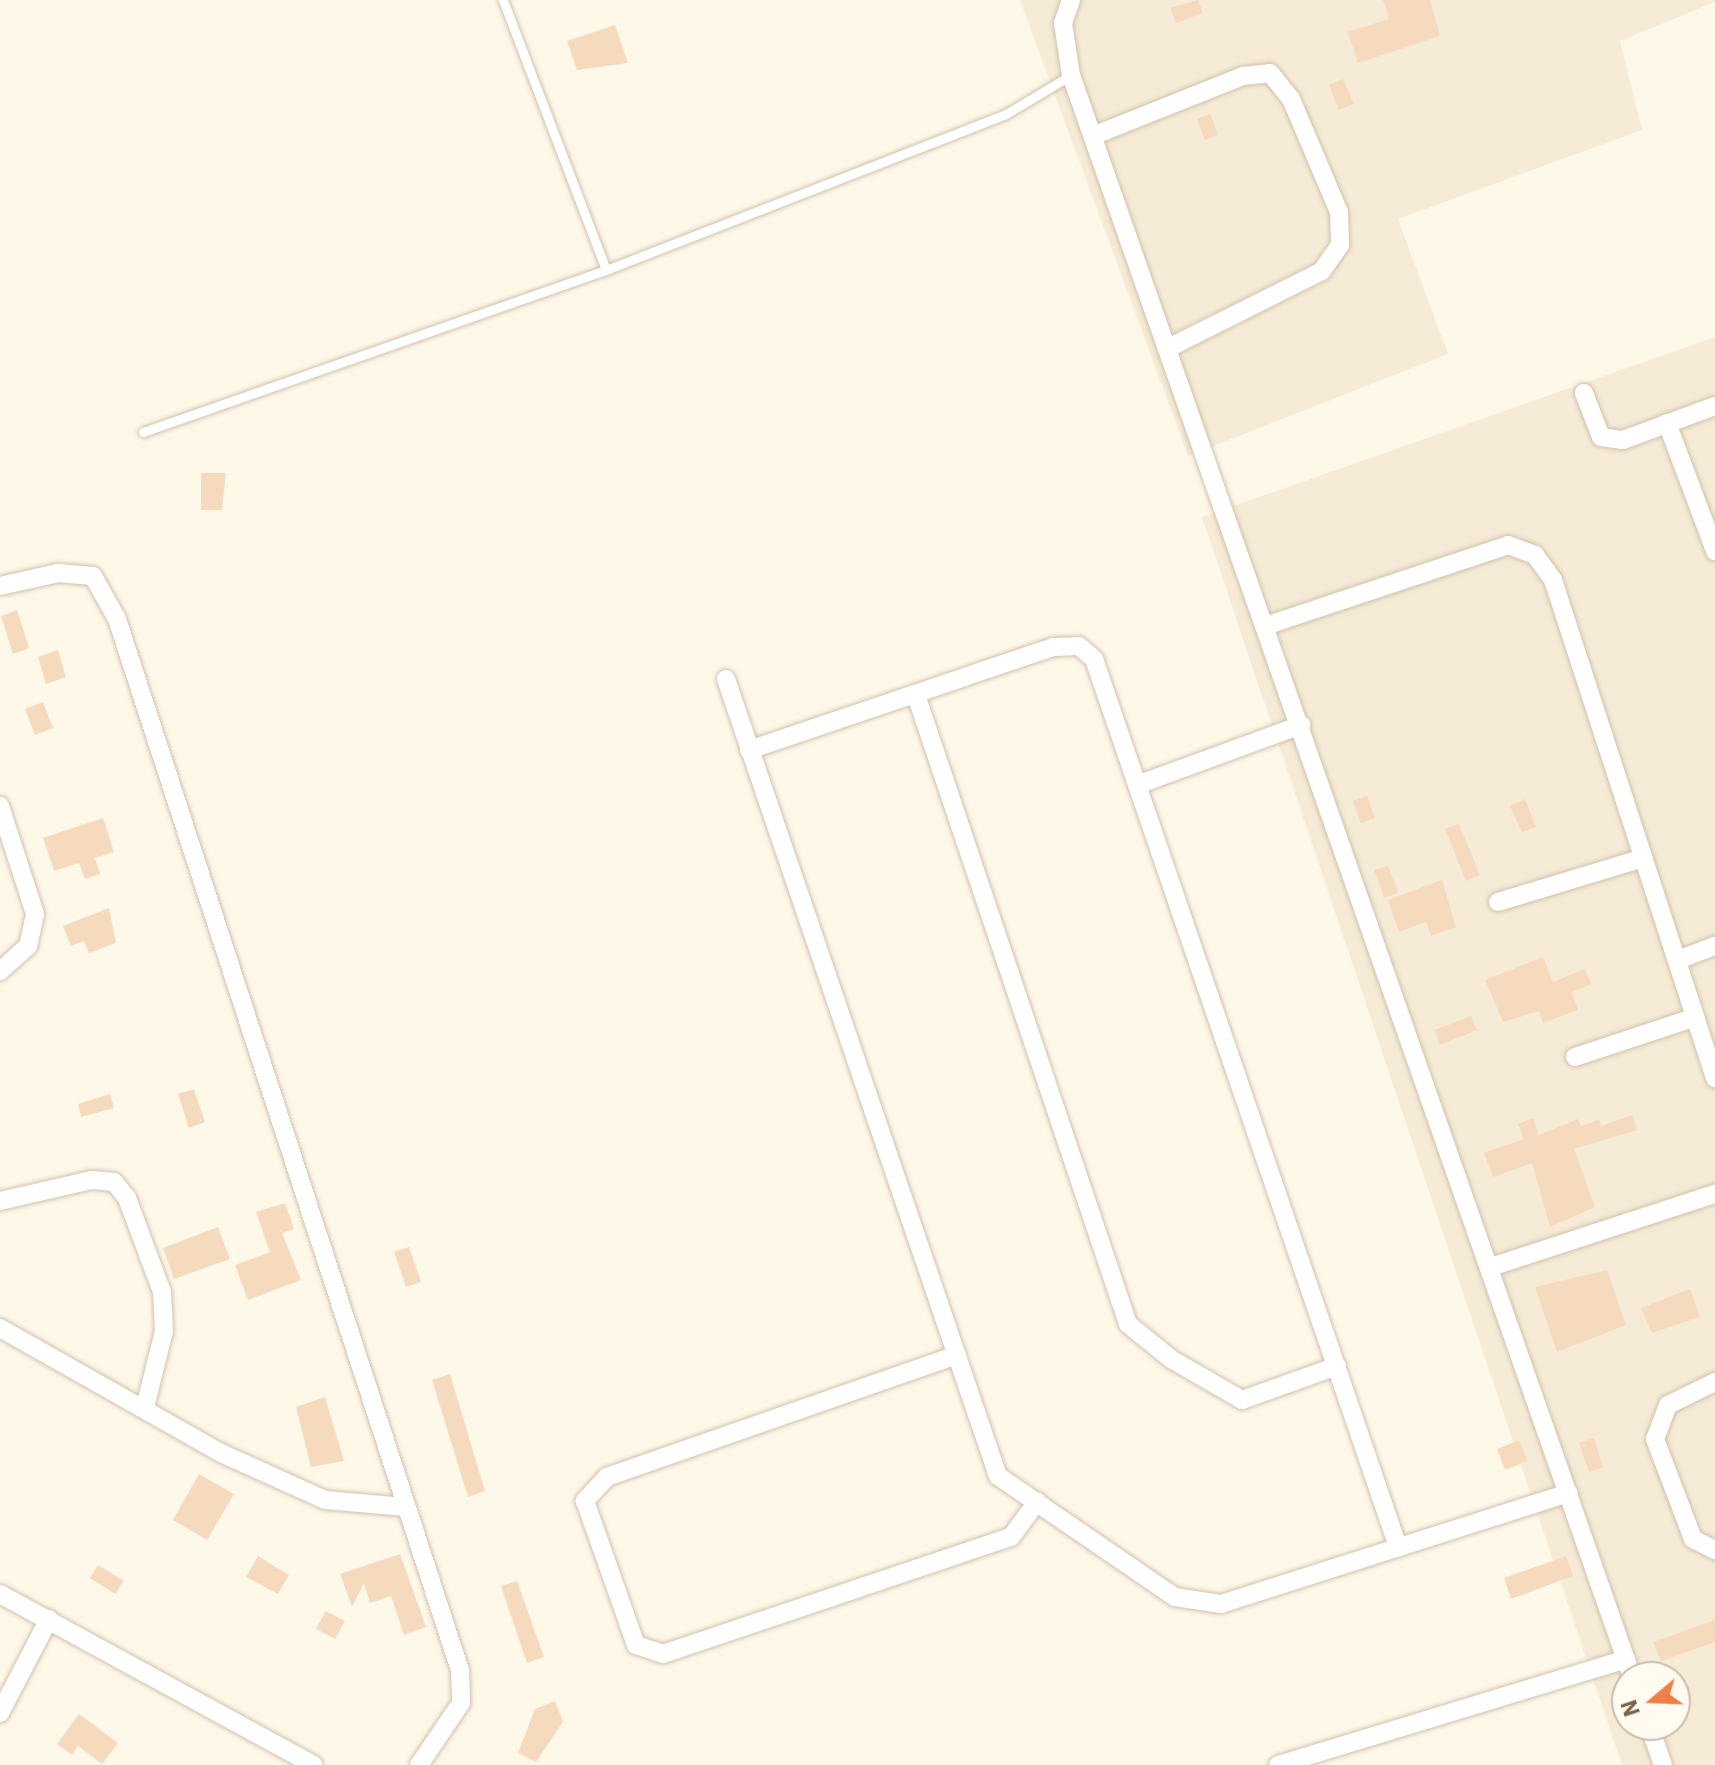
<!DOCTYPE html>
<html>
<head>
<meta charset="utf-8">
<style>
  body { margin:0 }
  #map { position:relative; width:1715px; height:1765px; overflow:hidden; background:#fef8e9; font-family:"IBM Plex Sans",sans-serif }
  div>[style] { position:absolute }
  .residential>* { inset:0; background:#f6ebd6 }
  .building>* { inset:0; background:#f6dabe }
  .roads { filter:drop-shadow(0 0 2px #d2c1ad) drop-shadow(0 0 2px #d2c1ad) }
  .service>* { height:9px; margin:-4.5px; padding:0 4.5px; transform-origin:4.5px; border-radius:4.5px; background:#fff }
  .minor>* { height:18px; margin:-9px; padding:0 9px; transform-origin:9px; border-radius:9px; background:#fff }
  span { translate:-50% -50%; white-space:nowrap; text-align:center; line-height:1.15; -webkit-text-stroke:7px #fffbf1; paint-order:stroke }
  .north { position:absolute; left:1611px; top:1661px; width:80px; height:80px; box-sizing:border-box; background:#fffbf1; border:2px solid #cabdae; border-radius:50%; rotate:251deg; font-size:22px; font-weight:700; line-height:32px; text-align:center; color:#7b6149 }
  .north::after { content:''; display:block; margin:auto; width:28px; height:36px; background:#f07f46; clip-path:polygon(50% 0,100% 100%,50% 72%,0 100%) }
</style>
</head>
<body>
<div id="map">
  <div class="residential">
    <div style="clip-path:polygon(1020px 0,1715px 0,1715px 2px,1620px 41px,1642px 130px,1398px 219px,1448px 354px,1188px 456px)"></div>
    <div style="clip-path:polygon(evenodd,1715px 337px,1715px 1765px,1622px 1765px,1202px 517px,1715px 337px,1627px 1677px,1675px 1677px,1675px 1725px,1627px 1725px,1627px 1677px)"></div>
  </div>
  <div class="building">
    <div style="clip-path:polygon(1198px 0,1203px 13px,1176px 23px,1170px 8px)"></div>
    <div style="clip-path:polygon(1383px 0,1430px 0,1440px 36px,1358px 63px,1348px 32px,1389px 19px)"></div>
    <div style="clip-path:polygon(615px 25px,628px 63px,577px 70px,567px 41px)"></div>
    <div style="clip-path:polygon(1343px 79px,1354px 104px,1339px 110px,1329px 85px)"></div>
    <div style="clip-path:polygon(1210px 114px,1218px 135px,1205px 140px,1197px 119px)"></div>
    <div style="clip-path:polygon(201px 473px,226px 473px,222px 510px,201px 510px)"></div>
    <div style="clip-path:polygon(17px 610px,29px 648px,13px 654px,1px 616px)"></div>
    <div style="clip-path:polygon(58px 650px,66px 677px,46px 684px,38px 657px)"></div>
    <div style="clip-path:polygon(43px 702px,53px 728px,35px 735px,25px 709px)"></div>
    <div style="clip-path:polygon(1367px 796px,1375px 818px,1361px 823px,1353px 801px)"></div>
    <div style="clip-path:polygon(1525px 799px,1536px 827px,1522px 832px,1510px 806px)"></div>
    <div style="clip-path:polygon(103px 818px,114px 852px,95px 858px,100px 874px,85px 879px,79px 863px,54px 871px,43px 838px)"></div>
    <div style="clip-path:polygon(1459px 824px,1480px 875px,1466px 881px,1445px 829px)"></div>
    <div style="clip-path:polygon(1388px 866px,1398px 893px,1384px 898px,1374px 870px)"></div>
    <div style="clip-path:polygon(1442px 880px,1456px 927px,1431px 936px,1426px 922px,1399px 932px,1388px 900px)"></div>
    <div style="clip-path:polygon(109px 908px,116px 943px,89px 953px,84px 941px,71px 946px,63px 926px)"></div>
    <div style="clip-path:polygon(1543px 957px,1553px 982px,1585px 969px,1591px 984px,1572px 992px,1578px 1010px,1543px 1023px,1539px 1011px,1503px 1022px,1485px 980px)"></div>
    <div style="clip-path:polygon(1471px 1016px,1477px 1030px,1440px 1045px,1435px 1030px)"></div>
    <div style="clip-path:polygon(194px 1089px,205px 1122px,189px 1128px,178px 1094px)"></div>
    <div style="clip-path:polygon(110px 1094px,114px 1108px,81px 1117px,78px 1104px)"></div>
    <div style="clip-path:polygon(1632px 1115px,1637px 1130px,1574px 1149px,1595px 1207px,1550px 1227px,1532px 1163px,1493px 1177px,1484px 1153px,1524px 1139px,1518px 1124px,1533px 1118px,1539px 1135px,1578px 1119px,1581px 1126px,1599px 1120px,1601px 1126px)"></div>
    <div style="clip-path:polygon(285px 1203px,294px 1229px,282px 1233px,301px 1280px,248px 1300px,235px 1265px,270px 1252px,256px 1212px)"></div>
    <div style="clip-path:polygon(218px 1227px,230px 1259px,174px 1279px,163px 1248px)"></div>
    <div style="clip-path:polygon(409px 1247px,421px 1282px,406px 1287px,394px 1252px)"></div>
    <div style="clip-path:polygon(1607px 1270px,1626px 1325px,1557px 1352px,1535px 1287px)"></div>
    <div style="clip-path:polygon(1690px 1289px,1700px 1317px,1652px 1333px,1641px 1308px)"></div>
    <div style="clip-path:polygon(450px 1374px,485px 1491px,468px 1497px,432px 1380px)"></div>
    <div style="clip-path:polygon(325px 1397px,344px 1461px,311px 1467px,296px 1407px)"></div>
    <div style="clip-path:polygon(1594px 1438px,1603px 1467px,1589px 1472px,1579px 1443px)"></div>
    <div style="clip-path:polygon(1519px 1440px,1528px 1461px,1505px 1470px,1497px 1449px)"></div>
    <div style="clip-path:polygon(199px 1474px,234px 1494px,207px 1540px,173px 1520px)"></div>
    <div style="clip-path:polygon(400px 1554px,426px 1627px,404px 1635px,391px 1596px,370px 1603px,364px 1583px,352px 1607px,340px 1574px)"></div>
    <div style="clip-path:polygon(258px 1556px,289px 1575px,278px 1594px,246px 1577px)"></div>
    <div style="clip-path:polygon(1566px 1556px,1573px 1576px,1511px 1599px,1504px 1578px)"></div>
    <div style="clip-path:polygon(98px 1565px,124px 1581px,115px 1594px,90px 1578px)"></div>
    <div style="clip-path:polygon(517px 1581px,544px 1657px,527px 1663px,501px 1586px)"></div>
    <div style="clip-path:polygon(326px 1611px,345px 1621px,335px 1639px,316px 1629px)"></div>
    <div style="clip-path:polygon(1715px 1620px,1715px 1642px,1661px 1661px,1653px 1642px)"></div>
    <div style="clip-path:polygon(555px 1701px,563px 1722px,536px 1762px,518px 1753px,535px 1709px)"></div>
    <div style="clip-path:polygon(79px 1714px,118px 1743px,102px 1764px,78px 1746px,72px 1755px,57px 1744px)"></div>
  </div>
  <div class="roads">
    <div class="service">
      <div style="left:503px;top:0;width:289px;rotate:69.1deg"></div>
      <div style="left:143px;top:432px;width:491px;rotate:-19.3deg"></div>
      <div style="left:606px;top:270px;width:429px;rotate:-21.3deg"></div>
      <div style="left:1006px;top:114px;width:76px;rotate:-31deg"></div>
    </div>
    <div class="minor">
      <div style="left:1071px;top:0;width:24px;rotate:109deg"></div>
      <div style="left:1063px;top:23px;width:53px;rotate:81.3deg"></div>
      <div style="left:1071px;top:75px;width:1697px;rotate:70.7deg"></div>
      <div style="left:1095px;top:135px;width:159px;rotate:-21.7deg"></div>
      <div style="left:1243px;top:76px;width:27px;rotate:-6deg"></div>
      <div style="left:1270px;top:73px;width:33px;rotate:51deg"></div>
      <div style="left:1291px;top:99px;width:123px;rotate:67deg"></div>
      <div style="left:1339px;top:212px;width:33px;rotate:88deg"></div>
      <div style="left:1340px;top:245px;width:32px;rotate:125deg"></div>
      <div style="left:1322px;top:271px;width:170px;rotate:153.4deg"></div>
      <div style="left:1584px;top:393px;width:47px;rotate:68.9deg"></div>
      <div style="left:1601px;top:437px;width:22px;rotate:8deg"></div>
      <div style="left:1623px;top:440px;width:98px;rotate:-20.3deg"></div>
      <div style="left:1667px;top:423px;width:137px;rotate:69.4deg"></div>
      <div style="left:0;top:586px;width:59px;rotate:-12.6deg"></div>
      <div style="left:58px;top:573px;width:35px;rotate:5deg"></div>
      <div style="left:93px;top:576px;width:49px;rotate:60.8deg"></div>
      <div style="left:117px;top:619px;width:1106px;rotate:71.93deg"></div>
      <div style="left:460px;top:1670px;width:33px;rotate:88deg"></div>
      <div style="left:461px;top:1703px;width:75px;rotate:124.1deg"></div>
      <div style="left:1265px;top:626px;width:256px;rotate:-18.4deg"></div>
      <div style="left:1508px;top:545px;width:29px;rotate:20deg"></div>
      <div style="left:1535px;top:555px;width:31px;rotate:54deg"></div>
      <div style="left:1553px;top:580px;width:524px;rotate:71.98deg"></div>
      <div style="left:726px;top:679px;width:842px;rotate:71.16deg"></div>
      <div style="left:998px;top:1476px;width:214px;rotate:34.4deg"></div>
      <div style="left:1175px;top:1597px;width:47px;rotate:8.7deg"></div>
      <div style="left:1221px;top:1604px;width:365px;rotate:-17.7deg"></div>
      <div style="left:917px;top:698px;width:661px;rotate:71.37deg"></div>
      <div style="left:1128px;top:1324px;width:55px;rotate:39.1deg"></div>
      <div style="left:1171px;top:1359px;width:82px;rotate:30deg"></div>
      <div style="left:1242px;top:1400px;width:101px;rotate:-19.7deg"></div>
      <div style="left:749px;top:750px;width:322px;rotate:-18.7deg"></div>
      <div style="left:1054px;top:647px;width:25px;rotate:-2deg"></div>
      <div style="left:1079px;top:646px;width:20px;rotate:41deg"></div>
      <div style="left:1094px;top:659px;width:939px;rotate:71.1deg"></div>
      <div style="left:1137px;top:785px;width:175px;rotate:-20.1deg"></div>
      <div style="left:0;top:806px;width:114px;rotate:72deg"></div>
      <div style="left:35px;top:914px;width:33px;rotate:102deg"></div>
      <div style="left:28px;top:946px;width:38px;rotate:138deg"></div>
      <div style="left:1498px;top:902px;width:152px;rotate:-16.8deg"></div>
      <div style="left:1678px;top:960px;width:40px;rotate:-21deg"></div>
      <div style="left:1575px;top:1057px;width:127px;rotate:-18.3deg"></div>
      <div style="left:0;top:1201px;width:94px;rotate:-12.9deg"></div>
      <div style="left:92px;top:1180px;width:22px;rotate:5deg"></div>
      <div style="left:114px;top:1182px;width:21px;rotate:51deg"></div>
      <div style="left:127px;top:1198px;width:100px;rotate:69.6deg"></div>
      <div style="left:162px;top:1292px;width:39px;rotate:87deg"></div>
      <div style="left:164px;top:1331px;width:79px;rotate:103.9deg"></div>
      <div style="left:1491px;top:1267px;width:236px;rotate:-18.1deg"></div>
      <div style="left:0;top:1328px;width:254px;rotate:29.5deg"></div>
      <div style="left:221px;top:1453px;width:114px;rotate:24.3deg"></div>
      <div style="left:325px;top:1500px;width:81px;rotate:4.9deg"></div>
      <div style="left:957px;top:1355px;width:371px;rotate:160.8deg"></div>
      <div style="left:607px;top:1477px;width:33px;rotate:133deg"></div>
      <div style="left:585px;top:1501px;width:153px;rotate:70.5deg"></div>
      <div style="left:636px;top:1645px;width:28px;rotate:18deg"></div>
      <div style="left:663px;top:1654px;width:367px;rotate:-18.6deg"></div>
      <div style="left:1011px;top:1537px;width:44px;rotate:-53.4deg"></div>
      <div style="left:1715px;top:1382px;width:52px;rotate:153.9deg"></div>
      <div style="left:1668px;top:1405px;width:36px;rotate:111deg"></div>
      <div style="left:1655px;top:1439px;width:107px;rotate:69.2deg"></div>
      <div style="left:1693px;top:1539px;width:25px;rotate:27deg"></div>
      <div style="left:0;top:1594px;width:357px;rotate:28.6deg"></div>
      <div style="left:0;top:1713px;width:106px;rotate:-62.5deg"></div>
      <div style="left:1649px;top:1725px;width:42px;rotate:70.7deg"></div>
      <div style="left:1278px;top:1765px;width:364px;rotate:-16.9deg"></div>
    </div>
  </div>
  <div class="north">N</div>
</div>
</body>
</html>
